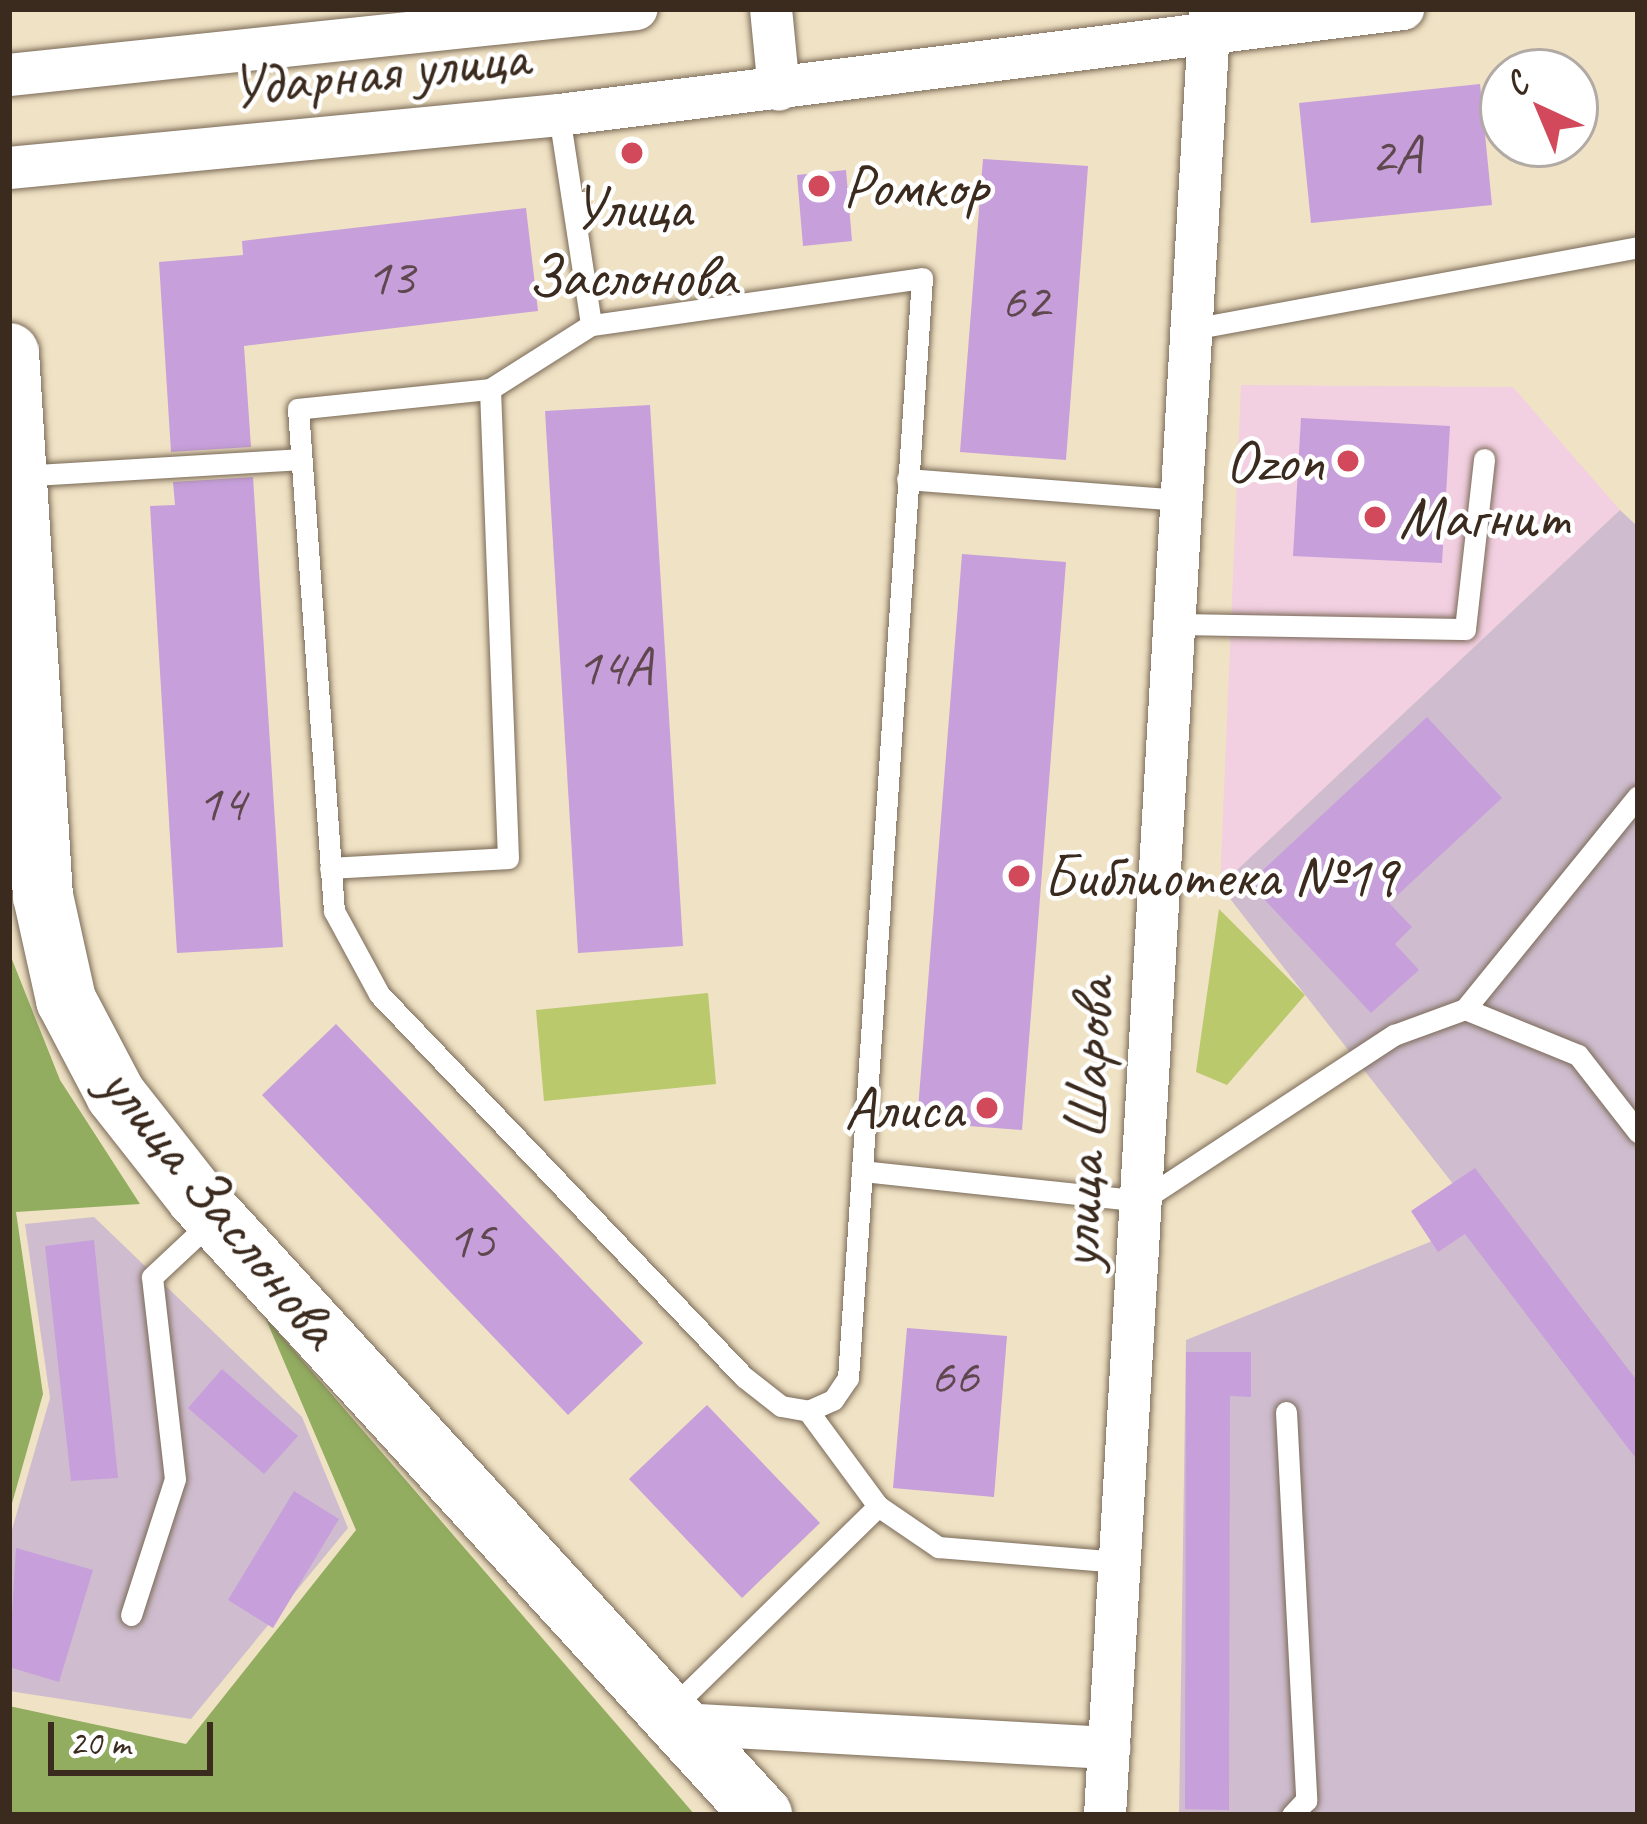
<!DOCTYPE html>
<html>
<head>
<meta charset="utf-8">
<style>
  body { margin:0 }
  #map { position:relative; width:1647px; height:1824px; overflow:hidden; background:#f0e2c4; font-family:Caveat,sans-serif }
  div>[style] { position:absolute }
  .built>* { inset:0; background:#f2cfe1 }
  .industrial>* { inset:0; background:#cfbdcf }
  .green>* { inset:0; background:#b9c96c }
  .forest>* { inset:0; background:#92ad60 }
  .building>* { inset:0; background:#c69fdb }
  .roads { filter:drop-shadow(0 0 3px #7a6a58) drop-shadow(0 0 3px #7a6a58) }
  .lane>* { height:21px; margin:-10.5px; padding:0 10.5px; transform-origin:10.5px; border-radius:10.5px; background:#fff }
  .street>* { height:42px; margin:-21px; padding:0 21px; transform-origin:21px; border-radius:21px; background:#fff }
  .secondary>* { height:60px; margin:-30px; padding:0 30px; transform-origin:30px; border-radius:30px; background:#fff }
  .dots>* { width:33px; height:33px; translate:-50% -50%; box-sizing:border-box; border:6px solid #fff; border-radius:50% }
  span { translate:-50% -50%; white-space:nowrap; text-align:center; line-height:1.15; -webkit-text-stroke:9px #fff; paint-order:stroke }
  .number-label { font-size:54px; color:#5e474d }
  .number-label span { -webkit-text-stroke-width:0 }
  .street-label { font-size:60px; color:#3b2a1e }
  .poi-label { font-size:60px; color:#3b2a1e }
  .left { translate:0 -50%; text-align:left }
  .right { translate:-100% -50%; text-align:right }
  .frame { position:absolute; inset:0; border:12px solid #3b2a1e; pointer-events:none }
  .north { position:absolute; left:1479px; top:48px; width:120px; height:120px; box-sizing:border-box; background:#fff; border:3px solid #b1aaa5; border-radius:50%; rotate:316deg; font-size:33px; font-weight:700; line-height:48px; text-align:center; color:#3b2a1e }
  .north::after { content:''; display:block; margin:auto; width:42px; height:54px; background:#d1495b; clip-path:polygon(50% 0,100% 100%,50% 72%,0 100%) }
  .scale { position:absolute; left:48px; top:1722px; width:165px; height:54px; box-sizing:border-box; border:6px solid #3b2a1e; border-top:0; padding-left:15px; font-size:36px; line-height:42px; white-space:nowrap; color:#3b2a1e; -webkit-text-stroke:9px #fff; paint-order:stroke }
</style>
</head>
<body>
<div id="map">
  <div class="built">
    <div style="clip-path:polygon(1241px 385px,1513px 387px,1620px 510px,1220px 886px)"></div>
  </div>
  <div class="industrial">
    <div style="clip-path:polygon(1620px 510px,1638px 527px,1638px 1815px,1179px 1815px,1186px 1340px,1482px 1221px,1220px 886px)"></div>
    <div style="clip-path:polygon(94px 1217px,302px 1417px,348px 1528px,191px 1719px,9px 1691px,9px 1540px,50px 1398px,25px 1224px)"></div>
  </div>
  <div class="green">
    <div style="clip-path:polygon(1219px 909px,1305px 995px,1227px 1085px,1196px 1072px)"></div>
    <div style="clip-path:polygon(708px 993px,716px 1084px,544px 1101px,536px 1010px)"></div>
  </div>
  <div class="forest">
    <div style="clip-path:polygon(9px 952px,60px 1080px,140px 1204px,16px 1212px,43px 1394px,9px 1514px)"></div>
    <div style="clip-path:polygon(265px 1317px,695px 1815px,9px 1815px,9px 1706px,186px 1744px,356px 1530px)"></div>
  </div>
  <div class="building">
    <div style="clip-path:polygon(1480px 84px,1492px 205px,1311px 223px,1299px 103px)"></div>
    <div style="clip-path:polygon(983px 159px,1088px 166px,1066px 460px,960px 452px)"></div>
    <div style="clip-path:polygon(846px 170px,852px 241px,803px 246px,797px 175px)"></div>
    <div style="clip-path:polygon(526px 208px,538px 311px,244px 346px,251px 447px,171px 452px,159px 262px,243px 255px,242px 241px)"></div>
    <div style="clip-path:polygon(650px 405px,683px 946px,578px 953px,545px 411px)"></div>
    <div style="clip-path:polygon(1301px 418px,1450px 426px,1442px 563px,1293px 556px)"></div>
    <div style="clip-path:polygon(253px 477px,283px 947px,177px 953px,150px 506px,175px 505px,173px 482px)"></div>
    <div style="clip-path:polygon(962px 554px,1066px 562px,1022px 1130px,917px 1122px)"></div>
    <div style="clip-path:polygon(1427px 717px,1502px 798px,1389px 903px,1412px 927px,1395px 944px,1419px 970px,1371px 1013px,1249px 883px)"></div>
    <div style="clip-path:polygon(336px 1024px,643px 1343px,568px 1415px,262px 1095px)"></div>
    <div style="clip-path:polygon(1475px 1168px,1638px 1382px,1638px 1461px,1465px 1234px,1438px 1252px,1411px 1211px)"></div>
    <div style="clip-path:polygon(94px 1240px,118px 1478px,71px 1481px,45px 1246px)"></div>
    <div style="clip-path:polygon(907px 1328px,1007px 1336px,994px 1497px,893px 1488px)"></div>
    <div style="clip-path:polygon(1186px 1352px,1251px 1352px,1251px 1397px,1230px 1396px,1229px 1810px,1185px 1809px)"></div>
    <div style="clip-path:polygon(222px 1369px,298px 1436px,264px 1474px,188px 1408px)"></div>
    <div style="clip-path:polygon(707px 1405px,820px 1523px,742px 1598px,629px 1479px)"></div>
    <div style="clip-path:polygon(294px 1491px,339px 1519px,273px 1628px,228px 1600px)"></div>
    <div style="clip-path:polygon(16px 1548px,93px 1570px,59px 1682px,9px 1667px)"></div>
  </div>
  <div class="roads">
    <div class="lane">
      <div style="left:559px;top:115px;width:212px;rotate:81.3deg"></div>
      <div style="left:591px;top:325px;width:120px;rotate:147.6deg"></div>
      <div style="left:490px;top:389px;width:193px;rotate:174.1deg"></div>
      <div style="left:298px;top:409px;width:503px;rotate:85.9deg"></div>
      <div style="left:334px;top:911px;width:94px;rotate:61.5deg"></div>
      <div style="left:379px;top:994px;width:529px;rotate:46.38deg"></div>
      <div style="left:744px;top:1377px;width:47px;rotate:38.1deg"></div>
      <div style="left:781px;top:1406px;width:27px;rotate:10deg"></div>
      <div style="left:808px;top:1411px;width:27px;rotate:-24deg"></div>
      <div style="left:833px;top:1400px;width:27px;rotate:-56deg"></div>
      <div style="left:848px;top:1378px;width:1102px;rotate:-86.15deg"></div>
      <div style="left:922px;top:278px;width:334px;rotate:171.9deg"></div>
      <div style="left:1192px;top:329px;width:453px;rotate:-10.4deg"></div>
      <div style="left:18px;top:476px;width:283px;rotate:-3.4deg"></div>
      <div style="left:907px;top:479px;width:277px;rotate:4.4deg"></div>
      <div style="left:1175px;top:624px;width:290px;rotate:1deg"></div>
      <div style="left:1465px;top:629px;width:171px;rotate:-83.6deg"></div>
      <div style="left:330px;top:868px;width:178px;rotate:-3.2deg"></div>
      <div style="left:508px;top:858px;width:469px;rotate:-92.2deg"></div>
      <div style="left:1465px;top:1009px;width:274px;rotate:-50.9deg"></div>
      <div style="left:862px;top:1171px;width:281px;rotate:6.1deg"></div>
      <div style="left:1141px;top:1201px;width:303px;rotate:-33.3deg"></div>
      <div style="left:1394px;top:1035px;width:76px;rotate:-20.1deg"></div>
      <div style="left:1465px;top:1009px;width:122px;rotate:22.2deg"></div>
      <div style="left:1578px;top:1055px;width:98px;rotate:52.1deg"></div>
      <div style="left:1286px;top:1412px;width:389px;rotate:87deg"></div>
      <div style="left:1306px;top:1800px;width:21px;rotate:133deg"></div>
      <div style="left:878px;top:1506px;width:73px;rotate:34.3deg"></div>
      <div style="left:938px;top:1547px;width:182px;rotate:4.7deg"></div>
      <div style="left:131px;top:1615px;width:143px;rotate:-72.1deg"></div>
      <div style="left:175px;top:1479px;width:203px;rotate:-96.5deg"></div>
      <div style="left:152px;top:1277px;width:85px;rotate:-43.1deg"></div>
      <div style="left:671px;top:1709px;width:290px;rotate:-44.4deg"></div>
      <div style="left:878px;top:1506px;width:118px;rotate:-126.4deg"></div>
    </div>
    <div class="street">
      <div style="left:771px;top:9px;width:81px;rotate:84.4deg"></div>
      <div style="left:9px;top:75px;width:631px;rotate:-6deg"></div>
      <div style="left:9px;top:168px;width:553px;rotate:-5.5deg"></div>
      <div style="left:559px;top:115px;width:851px;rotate:-7.16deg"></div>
      <div style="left:679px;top:1724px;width:431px;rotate:3.2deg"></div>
      <div style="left:1105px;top:1815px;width:1809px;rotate:-86.67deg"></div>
    </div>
    <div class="secondary">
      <div style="left:9px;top:353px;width:544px;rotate:86.42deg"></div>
      <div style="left:43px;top:896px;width:107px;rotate:77.5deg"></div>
      <div style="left:66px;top:1000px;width:107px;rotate:62.2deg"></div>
      <div style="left:116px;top:1095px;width:131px;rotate:51.8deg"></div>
      <div style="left:197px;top:1198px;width:837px;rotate:47.52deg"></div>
    </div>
  </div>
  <div class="dots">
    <div style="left:632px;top:153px;background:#d1495b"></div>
    <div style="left:819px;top:186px;background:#d1495b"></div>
    <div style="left:1348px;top:461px;background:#d1495b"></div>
    <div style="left:1375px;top:517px;background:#d1495b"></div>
    <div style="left:1019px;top:876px;background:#d1495b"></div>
    <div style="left:987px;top:1108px;background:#d1495b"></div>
  </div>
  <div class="number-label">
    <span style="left:1396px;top:154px">2А</span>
    <span style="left:390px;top:276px">13</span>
    <span style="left:1025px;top:300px">62</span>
    <span style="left:614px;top:666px">14А</span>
    <span style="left:221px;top:802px">14</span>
    <span style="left:471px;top:1239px">15</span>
    <span style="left:954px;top:1375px">66</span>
  </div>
  <div class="street-label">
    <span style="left:379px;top:72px;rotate:-6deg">Ударная улица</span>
    <span style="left:1086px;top:1124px;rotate:-87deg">улица Шарова</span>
    <span style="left:220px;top:1206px;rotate:51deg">улица Заслонова</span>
  </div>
  <div class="poi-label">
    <span class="left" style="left:843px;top:186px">Ромкор</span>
    <span style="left:632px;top:242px">Улица<br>Заслонова</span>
    <span class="right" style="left:1324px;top:461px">Ozon</span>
    <span class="left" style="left:1399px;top:517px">Магнит</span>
    <span class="left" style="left:1043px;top:876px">Библиотека №19</span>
    <span class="right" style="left:963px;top:1108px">Алиса</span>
  </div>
  <div class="frame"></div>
  <div class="north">С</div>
  <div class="scale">20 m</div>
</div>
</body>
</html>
